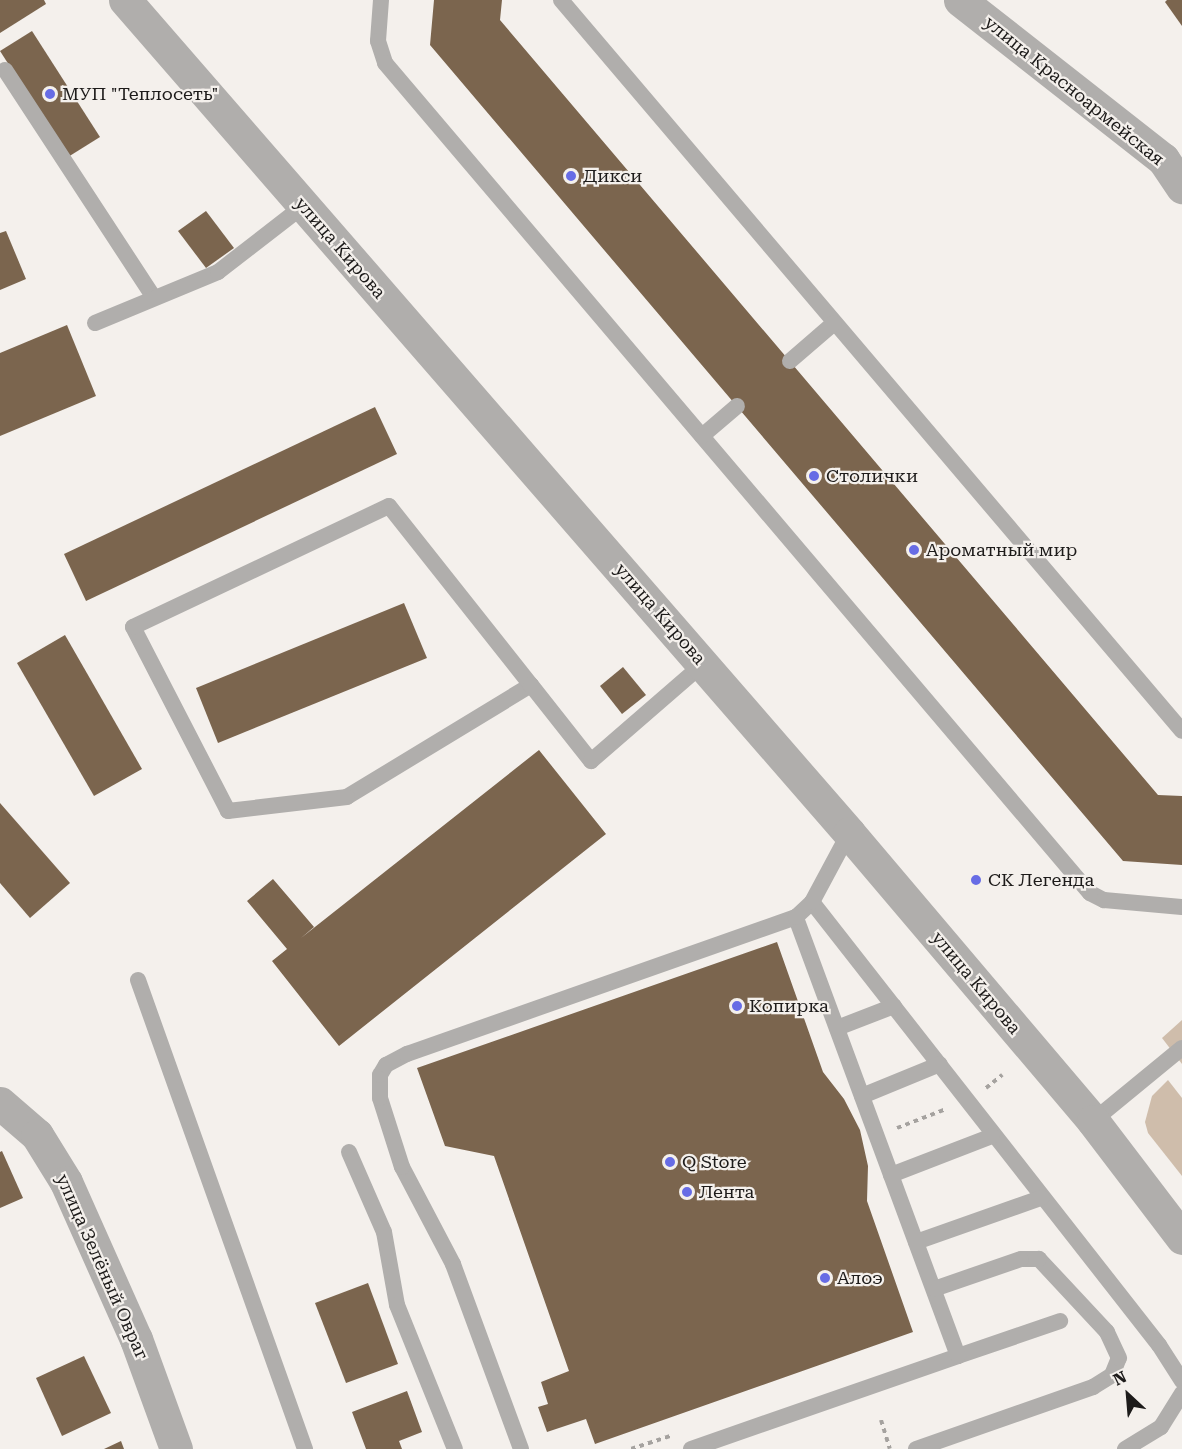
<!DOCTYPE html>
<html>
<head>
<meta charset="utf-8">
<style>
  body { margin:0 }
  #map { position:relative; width:1182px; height:1449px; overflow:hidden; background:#f4f0ec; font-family:"Roboto Serif",serif }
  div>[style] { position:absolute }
  .green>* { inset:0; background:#cfbdab }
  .building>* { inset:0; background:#7b654e }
  .path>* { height:4px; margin-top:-2px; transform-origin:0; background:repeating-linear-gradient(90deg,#a5a29f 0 4.5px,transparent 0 9px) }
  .service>* { height:16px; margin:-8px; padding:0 8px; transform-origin:8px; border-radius:8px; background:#b0aeac }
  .minor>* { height:33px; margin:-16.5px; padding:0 16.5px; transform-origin:16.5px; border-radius:16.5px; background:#b0aeac }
  .tertiary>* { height:33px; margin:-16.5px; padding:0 16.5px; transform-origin:16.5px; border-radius:16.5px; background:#b0aeac }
  .dots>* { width:16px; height:16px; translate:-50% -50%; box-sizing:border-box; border:3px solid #f4f0ec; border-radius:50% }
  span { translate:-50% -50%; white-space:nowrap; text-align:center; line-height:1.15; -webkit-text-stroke:4.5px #f4f0ec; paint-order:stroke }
  .street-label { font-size:18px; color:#1d1b1a }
  .poi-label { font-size:18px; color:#1d1b1a }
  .left { translate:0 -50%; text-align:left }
  .north { position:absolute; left:1098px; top:1365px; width:60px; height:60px; -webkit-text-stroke:4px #f4f0ec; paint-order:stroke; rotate:334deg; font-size:16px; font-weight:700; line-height:24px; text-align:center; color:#1d1b1a }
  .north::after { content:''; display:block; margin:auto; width:21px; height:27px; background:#1d1b1a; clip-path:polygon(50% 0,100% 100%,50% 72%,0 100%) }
</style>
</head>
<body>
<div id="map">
  <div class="green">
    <div style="clip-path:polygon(1182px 1020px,1182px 1064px,1162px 1038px)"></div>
    <div style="clip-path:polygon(1168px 1080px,1182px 1098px,1182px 1176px,1148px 1133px,1145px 1122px,1152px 1096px)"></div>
  </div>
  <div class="building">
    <div style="clip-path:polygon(0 0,44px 0,46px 4px,0 33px)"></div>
    <div style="clip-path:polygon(434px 0,502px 0,500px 20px,1158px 795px,1182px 796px,1182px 865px,1123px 861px,430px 45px)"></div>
    <div style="clip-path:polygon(1167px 0,1182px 0,1182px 26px,1165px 2px)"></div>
    <div style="clip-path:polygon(32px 31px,100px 137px,68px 157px,0 51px)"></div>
    <div style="clip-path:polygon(206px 211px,234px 248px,206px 268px,178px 231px)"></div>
    <div style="clip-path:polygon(6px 231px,26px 279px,0 290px,0 233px)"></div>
    <div style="clip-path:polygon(67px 325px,96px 396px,0 436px,0 353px)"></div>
    <div style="clip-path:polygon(375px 407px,397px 454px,86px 601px,64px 554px)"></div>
    <div style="clip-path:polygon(404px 603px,427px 658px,218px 743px,196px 688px)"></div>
    <div style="clip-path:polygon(65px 635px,142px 769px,94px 796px,17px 663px)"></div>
    <div style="clip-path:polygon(623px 667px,646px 695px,622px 714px,600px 686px)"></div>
    <div style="clip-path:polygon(539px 750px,606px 834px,339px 1046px,272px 961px,287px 949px,247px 901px,273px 879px,314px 927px,301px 938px)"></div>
    <div style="clip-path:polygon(0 803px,70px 883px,30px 918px,0 883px)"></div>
    <div style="clip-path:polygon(777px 942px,823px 1072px,844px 1099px,860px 1130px,868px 1166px,867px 1201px,913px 1332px,595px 1444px,586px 1419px,547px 1432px,538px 1407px,548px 1404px,541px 1382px,569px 1371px,494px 1156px,445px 1146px,417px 1068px)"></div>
    <div style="clip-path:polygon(2px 1151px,23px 1198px,0 1208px,0 1152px)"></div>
    <div style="clip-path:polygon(368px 1283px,398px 1364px,346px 1383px,315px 1303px)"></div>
    <div style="clip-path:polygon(84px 1356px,111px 1413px,62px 1436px,36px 1378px)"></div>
    <div style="clip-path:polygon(407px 1391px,422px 1432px,399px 1441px,402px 1449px,366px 1449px,352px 1412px)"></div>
    <div style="clip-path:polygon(121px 1441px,124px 1449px,104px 1449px)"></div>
  </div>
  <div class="path">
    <div style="left:986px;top:1088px;width:21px;rotate:-39deg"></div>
    <div style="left:897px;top:1128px;width:53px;rotate:-21.2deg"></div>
    <div style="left:881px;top:1420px;width:30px;rotate:73deg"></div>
    <div style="left:631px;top:1449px;width:44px;rotate:-18.4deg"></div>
  </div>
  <div class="service">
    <div style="left:381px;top:0;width:41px;rotate:94.2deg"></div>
    <div style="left:378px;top:41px;width:23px;rotate:72deg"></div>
    <div style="left:385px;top:63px;width:1089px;rotate:49.66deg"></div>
    <div style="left:1090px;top:893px;width:16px;rotate:27deg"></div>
    <div style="left:1104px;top:900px;width:78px;rotate:5.1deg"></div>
    <div style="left:561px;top:0;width:959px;rotate:49.65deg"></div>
    <div style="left:5px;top:70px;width:272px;rotate:56.8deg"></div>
    <div style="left:95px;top:323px;width:133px;rotate:-22.5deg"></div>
    <div style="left:218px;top:272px;width:108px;rotate:-37.8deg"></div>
    <div style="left:790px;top:361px;width:58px;rotate:-40.8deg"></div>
    <div style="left:702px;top:436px;width:46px;rotate:-40.6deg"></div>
    <div style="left:531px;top:685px;width:215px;rotate:148.7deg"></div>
    <div style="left:347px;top:797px;width:120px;rotate:173.3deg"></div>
    <div style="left:228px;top:811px;width:207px;rotate:-117.3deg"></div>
    <div style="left:133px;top:627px;width:283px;rotate:-25.3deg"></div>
    <div style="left:389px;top:506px;width:228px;rotate:51.6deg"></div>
    <div style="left:531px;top:685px;width:97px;rotate:51.7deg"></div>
    <div style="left:591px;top:761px;width:150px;rotate:-40.9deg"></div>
    <div style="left:812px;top:902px;width:563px;rotate:51.93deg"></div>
    <div style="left:1159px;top:1345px;width:43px;rotate:57.4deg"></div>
    <div style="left:138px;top:980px;width:498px;rotate:70.4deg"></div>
    <div style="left:837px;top:1028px;width:61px;rotate:-21.1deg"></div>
    <div style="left:862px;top:1096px;width:84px;rotate:-22.3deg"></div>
    <div style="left:1093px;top:1121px;width:115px;rotate:-39.4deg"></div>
    <div style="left:349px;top:1152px;width:87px;rotate:66.4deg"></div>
    <div style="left:384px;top:1232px;width:74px;rotate:79.9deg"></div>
    <div style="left:397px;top:1305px;width:155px;rotate:68.1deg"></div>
    <div style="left:891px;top:1175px;width:108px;rotate:-21.1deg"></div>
    <div style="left:916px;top:1242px;width:133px;rotate:-19.4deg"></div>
    <div style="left:958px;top:1356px;width:108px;rotate:-18.9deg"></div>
    <div style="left:521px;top:1449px;width:197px;rotate:-110.2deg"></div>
    <div style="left:453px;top:1264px;width:110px;rotate:-117.7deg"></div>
    <div style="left:402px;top:1167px;width:72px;rotate:-107.7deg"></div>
    <div style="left:380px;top:1098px;width:23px;rotate:-90deg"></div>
    <div style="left:380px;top:1075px;width:12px;rotate:-59deg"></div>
    <div style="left:386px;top:1065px;width:24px;rotate:-28deg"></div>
    <div style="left:407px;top:1054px;width:412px;rotate:-19.4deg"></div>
    <div style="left:691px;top:1449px;width:283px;rotate:-19.2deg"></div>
    <div style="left:958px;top:1356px;width:468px;rotate:-110.3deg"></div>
    <div style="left:796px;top:917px;width:22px;rotate:-43deg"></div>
    <div style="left:812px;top:902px;width:78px;rotate:-61.8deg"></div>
    <div style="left:916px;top:1449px;width:188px;rotate:-19.3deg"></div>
    <div style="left:1093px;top:1387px;width:22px;rotate:-32deg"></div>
    <div style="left:1112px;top:1375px;width:18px;rotate:-68deg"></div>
    <div style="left:1119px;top:1358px;width:29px;rotate:-115deg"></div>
    <div style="left:1107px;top:1332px;width:100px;rotate:-133deg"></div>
    <div style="left:1039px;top:1259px;width:18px;rotate:180deg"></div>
    <div style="left:1021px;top:1259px;width:92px;rotate:161deg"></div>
    <div style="left:1125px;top:1449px;width:42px;rotate:-31.4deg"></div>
    <div style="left:1161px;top:1427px;width:40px;rotate:-58deg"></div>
  </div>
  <div class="minor">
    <div style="left:960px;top:0;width:258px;rotate:38.1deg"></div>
    <div style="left:1163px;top:159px;width:34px;rotate:56deg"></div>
    <div style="left:0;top:1103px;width:49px;rotate:40.9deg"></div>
    <div style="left:37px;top:1135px;width:55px;rotate:58.3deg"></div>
    <div style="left:66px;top:1182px;width:172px;rotate:66deg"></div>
    <div style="left:136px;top:1339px;width:117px;rotate:70deg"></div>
  </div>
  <div class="tertiary">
    <div style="left:125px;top:0;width:1104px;rotate:49deg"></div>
    <div style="left:849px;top:833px;width:377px;rotate:49.7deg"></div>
    <div style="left:1093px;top:1121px;width:147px;rotate:52.7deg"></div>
  </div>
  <div class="dots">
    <div style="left:50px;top:94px;background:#676ce5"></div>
    <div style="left:571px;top:176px;background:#676ce5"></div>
    <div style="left:814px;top:476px;background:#676ce5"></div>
    <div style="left:914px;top:550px;background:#676ce5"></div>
    <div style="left:976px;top:880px;background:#676ce5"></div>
    <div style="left:737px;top:1006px;background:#676ce5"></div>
    <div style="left:670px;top:1162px;background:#676ce5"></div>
    <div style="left:687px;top:1192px;background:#676ce5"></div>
    <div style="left:825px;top:1278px;background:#676ce5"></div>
  </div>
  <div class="street-label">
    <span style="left:1074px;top:91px;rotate:39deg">улица Красноармейская</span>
    <span style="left:340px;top:248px;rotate:49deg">улица Кирова</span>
    <span style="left:660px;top:614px;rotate:49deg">улица Кирова</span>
    <span style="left:976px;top:983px;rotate:50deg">улица Кирова</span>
    <span style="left:102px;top:1267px;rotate:66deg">улица Зелёный Овраг</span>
  </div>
  <div class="poi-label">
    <span class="left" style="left:62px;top:94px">МУП "Теплосеть"</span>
    <span class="left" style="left:583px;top:176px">Дикси</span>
    <span class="left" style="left:826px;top:476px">Столички</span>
    <span class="left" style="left:926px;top:550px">Ароматный мир</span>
    <span class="left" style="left:988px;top:880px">СК Легенда</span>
    <span class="left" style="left:749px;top:1006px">Копирка</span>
    <span class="left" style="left:682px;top:1162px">Q Store</span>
    <span class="left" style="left:699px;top:1192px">Лента</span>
    <span class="left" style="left:837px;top:1278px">Алоэ</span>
  </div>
  <div class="north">N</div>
</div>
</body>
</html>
